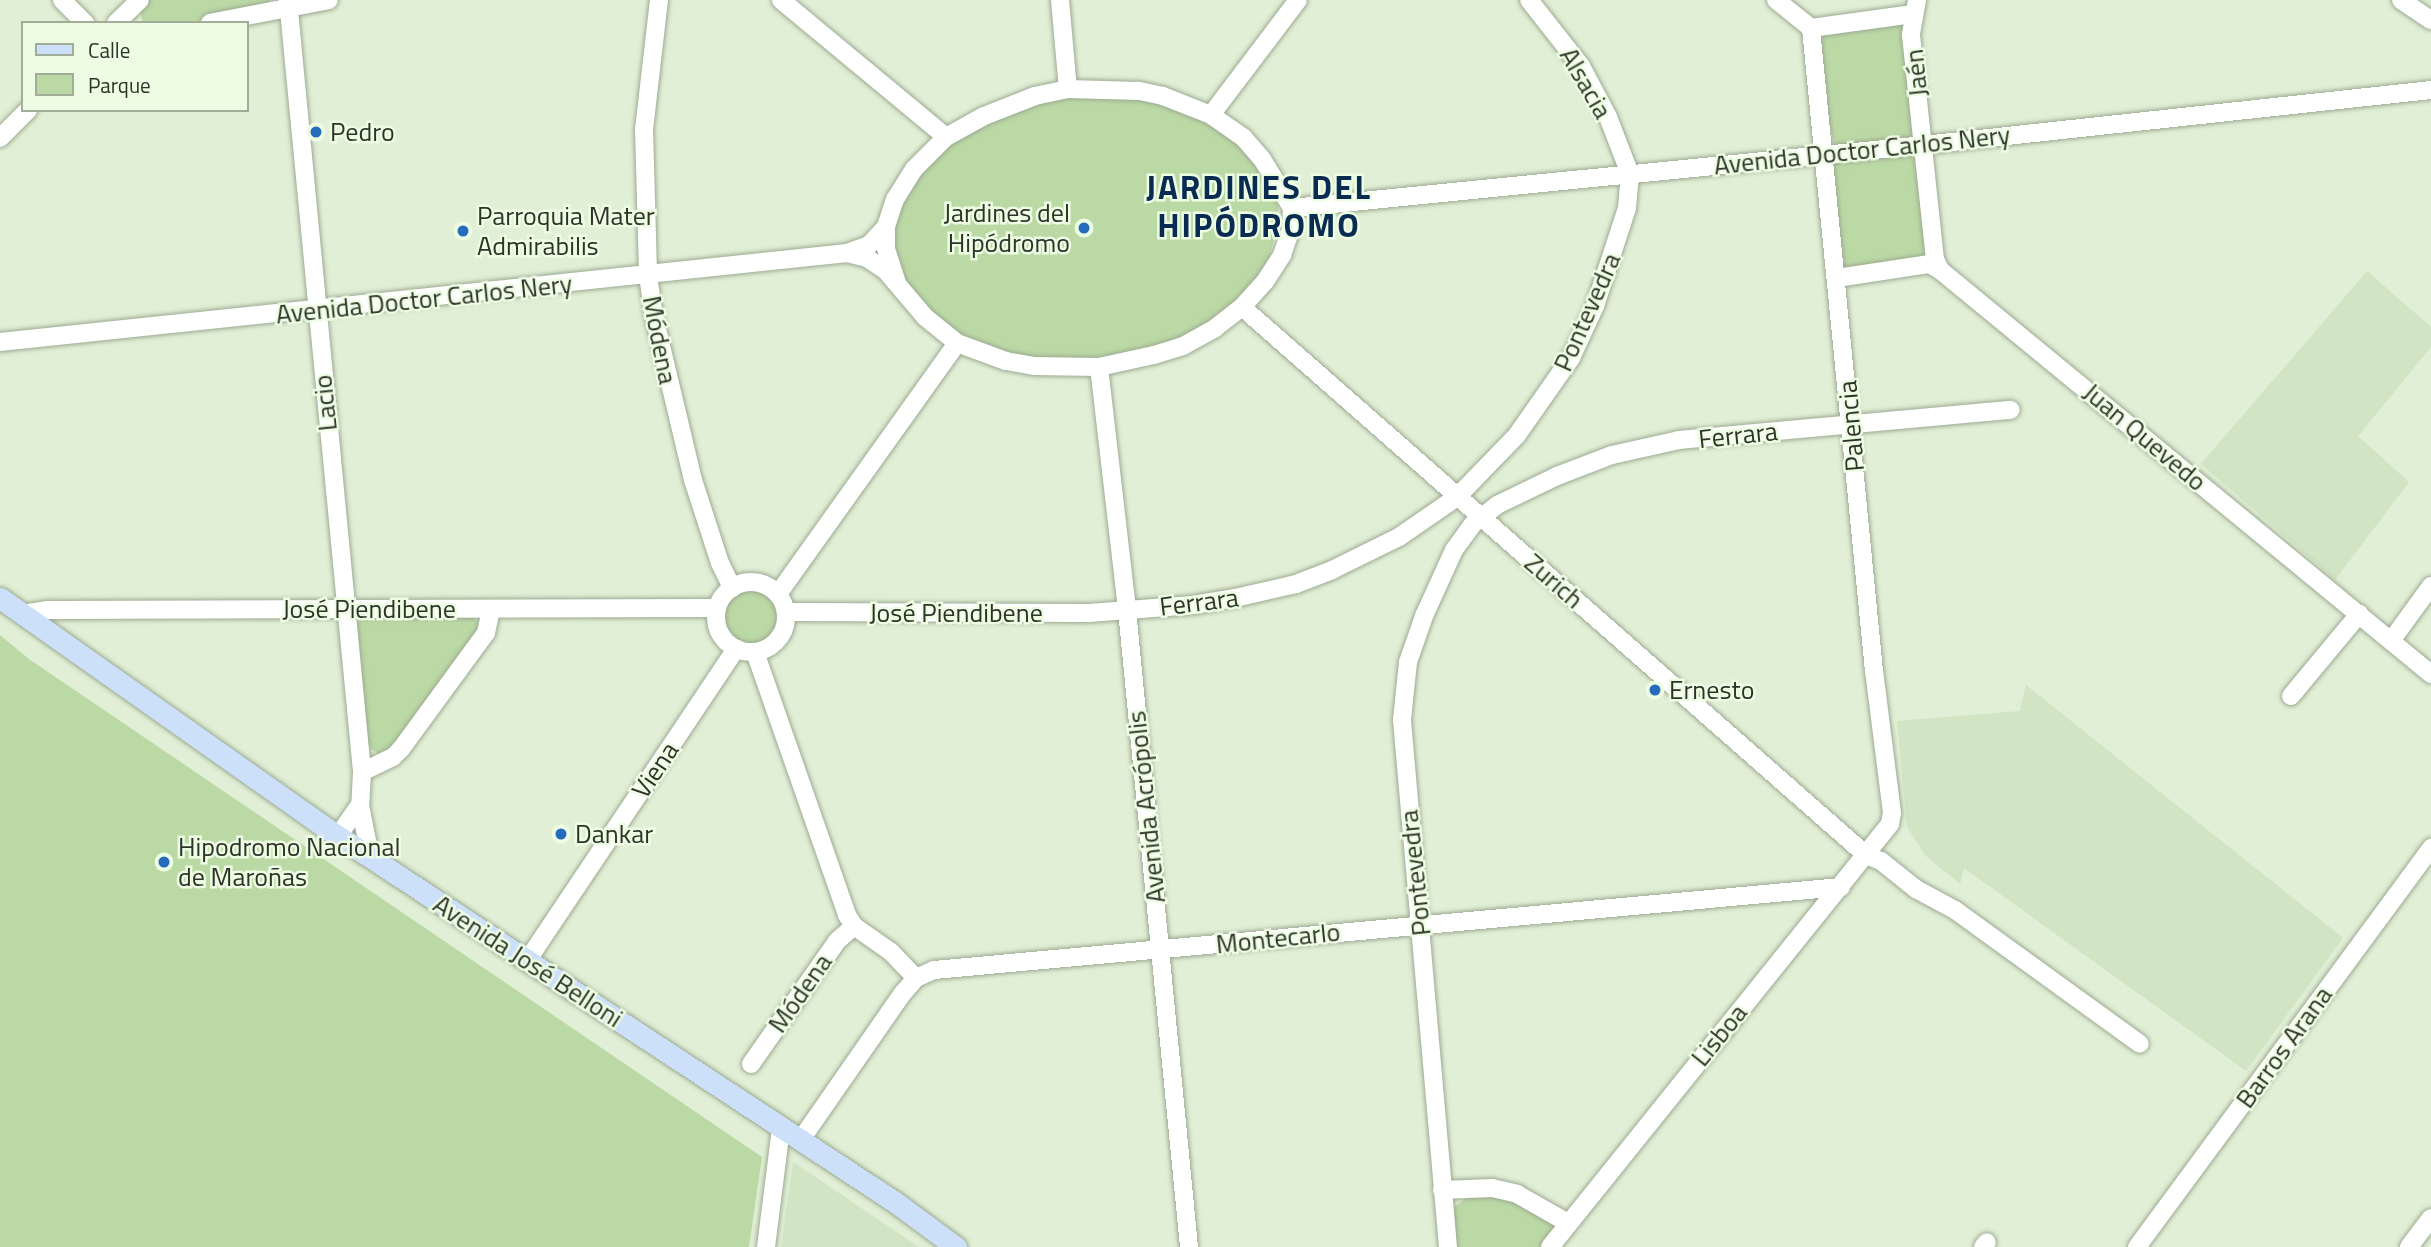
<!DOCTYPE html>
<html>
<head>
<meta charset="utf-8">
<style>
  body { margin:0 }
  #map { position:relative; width:2431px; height:1247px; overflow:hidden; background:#e0efd5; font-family:"Titillium Web",sans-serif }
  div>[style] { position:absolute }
  .built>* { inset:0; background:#d1e4c4 }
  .green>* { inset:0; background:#bbd9a5 }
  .round { border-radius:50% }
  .roads { filter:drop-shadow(0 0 2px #9caa92) drop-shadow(0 0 2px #9caa92) }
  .minor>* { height:18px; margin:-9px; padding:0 9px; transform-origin:9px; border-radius:9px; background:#fff }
  .minor>.ring { margin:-9px; padding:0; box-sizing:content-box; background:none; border:18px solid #fff; border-radius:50% }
  .major>* { height:21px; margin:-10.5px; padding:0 10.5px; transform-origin:10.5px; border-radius:10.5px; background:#cde0fa }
  .dots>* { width:19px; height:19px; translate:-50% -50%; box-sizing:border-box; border:4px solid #edfde3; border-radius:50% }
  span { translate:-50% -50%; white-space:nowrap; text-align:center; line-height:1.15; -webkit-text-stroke:5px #edfde3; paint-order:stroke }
  .street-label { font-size:26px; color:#2e332a }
  .poi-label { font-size:26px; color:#2e332a }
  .left { translate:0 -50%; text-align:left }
  .right { translate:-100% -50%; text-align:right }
  .district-label { font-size:33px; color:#092b52; font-weight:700; letter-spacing:2px }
  .legend { position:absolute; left:21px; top:21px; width:228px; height:91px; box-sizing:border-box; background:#edfde3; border:2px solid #a1ac99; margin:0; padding:9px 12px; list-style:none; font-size:21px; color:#2e332a }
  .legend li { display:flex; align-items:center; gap:14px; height:35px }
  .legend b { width:35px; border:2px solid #a1ac99 }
</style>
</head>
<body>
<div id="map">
  <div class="built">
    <div style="clip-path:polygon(2367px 271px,2431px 327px,2431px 347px,2358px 436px,2409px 482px,2335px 580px,2201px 464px)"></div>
    <div style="clip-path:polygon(2026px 685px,2343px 938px,2246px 1071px,1964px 868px,1960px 884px,1926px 856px,1907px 827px,1897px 721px,2020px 711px)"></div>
    <div style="clip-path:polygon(793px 1162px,919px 1247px,781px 1247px)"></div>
  </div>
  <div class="green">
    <div style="clip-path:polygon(148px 0,271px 0,266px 5px,189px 23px,143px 23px,140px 11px)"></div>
    <div style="clip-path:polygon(1899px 23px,1905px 31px,1916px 133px,1911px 137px,1839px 145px,1834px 142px,1825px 104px,1820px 42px,1822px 36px,1826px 32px)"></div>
    <div style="clip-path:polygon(1070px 95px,1146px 98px,1205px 121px,1231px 138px,1254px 159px,1271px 185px,1278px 206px,1277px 228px,1270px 255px,1256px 281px,1234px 306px,1181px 341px,1103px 362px,1023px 360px,952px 332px,920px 306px,892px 260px,896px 206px,944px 144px,995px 115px)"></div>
    <div style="clip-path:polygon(1913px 155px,1918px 165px,1926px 258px,1848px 273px,1842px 268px,1831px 168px,1833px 161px)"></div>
    <div class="round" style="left:722px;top:590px;width:56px;height:56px"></div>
    <div style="clip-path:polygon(364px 616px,472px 616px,480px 626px,391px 749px,380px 754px,372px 750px,367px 742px,356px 625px)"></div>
    <div style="clip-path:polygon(0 635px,29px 659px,762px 1157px,749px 1247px,0 1247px)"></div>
    <div style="clip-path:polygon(1472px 1194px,1513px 1199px,1554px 1225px,1555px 1229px,1547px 1247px,1456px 1247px,1454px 1207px)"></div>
  </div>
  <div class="roads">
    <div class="minor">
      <div style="left:62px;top:0;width:33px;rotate:45deg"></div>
      <div style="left:288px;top:0;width:776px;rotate:84.52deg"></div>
      <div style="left:362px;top:772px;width:33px;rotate:93deg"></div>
      <div style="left:360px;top:805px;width:52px;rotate:78.9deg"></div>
      <div style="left:659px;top:0;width:130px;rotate:96.6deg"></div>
      <div style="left:644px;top:129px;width:146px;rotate:88.4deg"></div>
      <div style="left:648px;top:275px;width:37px;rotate:82deg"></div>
      <div style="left:653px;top:312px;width:173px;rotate:76.6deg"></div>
      <div style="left:693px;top:480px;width:87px;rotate:72deg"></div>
      <div style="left:720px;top:563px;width:28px;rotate:64deg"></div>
      <div style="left:781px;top:0;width:214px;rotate:39.7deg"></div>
      <div style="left:1060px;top:0;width:89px;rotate:84.9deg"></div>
      <div style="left:1776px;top:0;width:45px;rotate:38.7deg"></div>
      <div style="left:1811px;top:28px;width:103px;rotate:-7.8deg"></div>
      <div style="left:1917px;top:0;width:36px;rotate:100deg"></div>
      <div style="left:1911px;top:35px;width:225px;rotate:83.9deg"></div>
      <div style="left:1935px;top:259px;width:12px;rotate:66deg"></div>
      <div style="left:2401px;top:0;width:36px;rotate:34deg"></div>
      <div style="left:116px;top:23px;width:33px;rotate:-44deg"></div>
      <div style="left:210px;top:23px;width:121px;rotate:-10.9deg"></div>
      <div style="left:1211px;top:115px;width:144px;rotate:-52.9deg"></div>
      <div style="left:0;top:138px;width:40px;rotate:-45deg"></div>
      <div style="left:1292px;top:208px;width:635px;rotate:-5.69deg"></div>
      <div style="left:1924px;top:145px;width:510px;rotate:-6.19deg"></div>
      <div style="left:847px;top:253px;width:21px;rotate:14deg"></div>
      <div style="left:867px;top:258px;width:23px;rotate:34deg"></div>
      <div style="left:886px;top:271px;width:60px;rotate:49.7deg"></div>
      <div style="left:925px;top:317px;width:41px;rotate:39.1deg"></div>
      <div style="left:957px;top:343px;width:52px;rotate:20.2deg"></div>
      <div style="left:1006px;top:361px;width:28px;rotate:10deg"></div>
      <div style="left:1034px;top:366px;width:65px;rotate:0.9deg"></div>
      <div style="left:1099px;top:367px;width:56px;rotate:-12.3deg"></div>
      <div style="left:1154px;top:355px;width:30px;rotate:-17deg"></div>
      <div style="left:1183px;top:346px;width:37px;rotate:-29deg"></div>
      <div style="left:1215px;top:328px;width:34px;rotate:-38deg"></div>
      <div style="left:1242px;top:307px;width:36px;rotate:-48deg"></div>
      <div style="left:1266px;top:280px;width:30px;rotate:-57deg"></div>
      <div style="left:1282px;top:255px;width:28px;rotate:-71deg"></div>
      <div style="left:1291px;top:229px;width:21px;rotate:-87deg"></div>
      <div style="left:1292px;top:208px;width:57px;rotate:-121.5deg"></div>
      <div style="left:1262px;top:159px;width:28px;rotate:-131deg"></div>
      <div style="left:1244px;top:138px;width:40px;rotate:-145.1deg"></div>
      <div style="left:1211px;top:115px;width:52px;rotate:-158.4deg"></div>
      <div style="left:1163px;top:96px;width:25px;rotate:-168deg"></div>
      <div style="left:1139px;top:91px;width:71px;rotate:-178.4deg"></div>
      <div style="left:1068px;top:89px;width:34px;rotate:168deg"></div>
      <div style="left:1035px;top:96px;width:55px;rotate:158.6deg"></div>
      <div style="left:984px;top:116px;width:43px;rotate:151.1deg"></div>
      <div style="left:946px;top:137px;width:45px;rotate:135deg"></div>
      <div style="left:914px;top:169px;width:36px;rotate:122deg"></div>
      <div style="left:895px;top:199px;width:29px;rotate:108deg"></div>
      <div style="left:886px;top:227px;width:22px;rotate:90deg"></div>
      <div style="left:886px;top:249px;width:35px;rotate:72deg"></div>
      <div style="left:1837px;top:278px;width:94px;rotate:-8.6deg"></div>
      <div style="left:1930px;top:264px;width:12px;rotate:31deg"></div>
      <div style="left:1940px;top:270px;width:636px;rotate:39.45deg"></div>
      <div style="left:1242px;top:307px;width:830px;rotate:41.29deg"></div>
      <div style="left:1866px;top:855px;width:16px;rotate:22deg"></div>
      <div style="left:1881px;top:861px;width:45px;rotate:38.7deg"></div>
      <div style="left:1916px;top:889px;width:44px;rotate:28.3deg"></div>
      <div style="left:1955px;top:910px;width:228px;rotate:35.9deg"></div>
      <div style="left:0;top:342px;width:852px;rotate:-6deg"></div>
      <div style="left:847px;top:253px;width:23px;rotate:-20deg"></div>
      <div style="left:869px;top:245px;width:25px;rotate:-47deg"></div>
      <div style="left:1099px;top:367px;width:245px;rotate:83.4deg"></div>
      <div style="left:1127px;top:610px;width:640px;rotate:84.44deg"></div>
      <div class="ring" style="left:716px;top:582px;width:52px;height:52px"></div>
      <div style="left:778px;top:594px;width:308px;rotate:-54.5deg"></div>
      <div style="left:786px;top:612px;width:303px;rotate:0.2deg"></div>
      <div style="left:1089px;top:613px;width:104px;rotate:-4.4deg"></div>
      <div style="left:1193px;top:605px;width:43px;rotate:-9.5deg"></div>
      <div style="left:1235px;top:598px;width:63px;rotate:-12.9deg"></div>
      <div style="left:1296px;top:584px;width:39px;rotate:-21deg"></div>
      <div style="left:1332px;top:570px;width:75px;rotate:-26.2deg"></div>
      <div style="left:1399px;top:537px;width:70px;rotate:-34.6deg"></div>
      <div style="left:1457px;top:497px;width:86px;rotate:-45.9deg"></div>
      <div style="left:1517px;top:435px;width:94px;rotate:-55deg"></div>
      <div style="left:1571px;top:358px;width:57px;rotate:-65.2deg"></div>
      <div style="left:1595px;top:306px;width:103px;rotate:-71.9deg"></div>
      <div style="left:1627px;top:208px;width:34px;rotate:-85deg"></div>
      <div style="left:1630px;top:174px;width:61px;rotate:-111.1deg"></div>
      <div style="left:1608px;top:117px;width:58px;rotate:-117.9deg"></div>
      <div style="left:1581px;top:66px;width:84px;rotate:-128.2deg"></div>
      <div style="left:22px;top:614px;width:25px;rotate:-9deg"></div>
      <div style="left:47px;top:610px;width:670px;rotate:-0.17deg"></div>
      <div style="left:2391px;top:641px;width:68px;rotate:-54deg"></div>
      <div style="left:755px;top:652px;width:279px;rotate:70.7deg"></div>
      <div style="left:847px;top:915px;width:13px;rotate:58deg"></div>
      <div style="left:854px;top:926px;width:45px;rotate:35.1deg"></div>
      <div style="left:891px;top:952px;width:36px;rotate:46deg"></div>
      <div style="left:2291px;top:696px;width:107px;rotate:-50.3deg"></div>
      <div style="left:362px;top:772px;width:34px;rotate:-26deg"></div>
      <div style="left:393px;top:757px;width:11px;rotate:-45deg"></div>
      <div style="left:401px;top:749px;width:144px;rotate:-53.8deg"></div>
      <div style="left:486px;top:633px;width:24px;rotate:-78deg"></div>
      <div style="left:338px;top:836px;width:38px;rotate:-55deg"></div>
      <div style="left:527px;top:961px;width:376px;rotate:-56.2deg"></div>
      <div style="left:751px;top:1064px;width:150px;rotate:-55deg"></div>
      <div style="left:837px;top:941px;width:23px;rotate:-41deg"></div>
      <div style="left:800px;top:1141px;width:180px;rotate:-55.2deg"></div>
      <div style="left:903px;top:993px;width:20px;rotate:-49deg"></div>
      <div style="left:916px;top:978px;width:20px;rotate:-24deg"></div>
      <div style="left:934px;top:970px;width:911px;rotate:-5.23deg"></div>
      <div style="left:1442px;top:1190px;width:50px;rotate:-2.3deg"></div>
      <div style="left:1492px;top:1188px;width:26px;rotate:13deg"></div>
      <div style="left:1517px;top:1194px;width:59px;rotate:29.6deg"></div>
      <div style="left:766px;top:1247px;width:120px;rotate:-82.8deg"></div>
      <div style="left:1448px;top:1247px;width:529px;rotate:-94.99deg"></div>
      <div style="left:1402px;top:720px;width:58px;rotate:-84.1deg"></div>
      <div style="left:1408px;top:662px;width:49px;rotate:-70.8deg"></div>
      <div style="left:1424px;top:616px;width:72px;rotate:-65.6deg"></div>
      <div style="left:1454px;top:550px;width:32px;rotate:-54deg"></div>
      <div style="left:1473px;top:524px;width:31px;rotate:-38deg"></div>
      <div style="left:1497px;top:505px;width:67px;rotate:-25.8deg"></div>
      <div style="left:1557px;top:476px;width:59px;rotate:-20.9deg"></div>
      <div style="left:1612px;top:455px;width:69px;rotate:-12.6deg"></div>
      <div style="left:1679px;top:440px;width:333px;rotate:-5.2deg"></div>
      <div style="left:1550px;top:1247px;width:543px;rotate:-51.21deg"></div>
      <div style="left:1890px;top:824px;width:11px;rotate:-80deg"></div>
      <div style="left:1892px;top:813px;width:143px;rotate:-97.2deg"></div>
      <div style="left:1874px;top:671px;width:646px;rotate:-95.6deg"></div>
      <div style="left:1983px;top:1247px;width:6px;rotate:-51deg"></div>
      <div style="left:2137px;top:1247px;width:496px;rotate:-53.6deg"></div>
      <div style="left:2409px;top:1247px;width:36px;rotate:-53deg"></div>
    </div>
    <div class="major">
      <div style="left:0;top:598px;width:413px;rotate:35.2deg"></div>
      <div style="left:338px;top:836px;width:666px;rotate:33.31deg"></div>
      <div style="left:895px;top:1202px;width:76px;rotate:36.4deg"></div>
    </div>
  </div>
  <div class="dots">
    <div style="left:316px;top:132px;background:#266cbd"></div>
    <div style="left:1084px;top:228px;background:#266cbd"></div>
    <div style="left:463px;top:231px;background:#266cbd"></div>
    <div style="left:1655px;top:690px;background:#266cbd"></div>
    <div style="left:561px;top:834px;background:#266cbd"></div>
    <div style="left:164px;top:862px;background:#266cbd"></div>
  </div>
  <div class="street-label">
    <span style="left:1916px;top:73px;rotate:-96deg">Jaén</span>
    <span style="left:1586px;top:83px;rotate:60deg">Alsacia</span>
    <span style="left:1862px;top:150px;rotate:-6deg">Avenida Doctor Carlos Nery</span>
    <span style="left:424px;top:299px;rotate:-6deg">Avenida Doctor Carlos Nery</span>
    <span style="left:1587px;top:312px;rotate:-66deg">Pontevedra</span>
    <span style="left:660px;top:340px;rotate:79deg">Módena</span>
    <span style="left:325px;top:403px;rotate:-96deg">Lacio</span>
    <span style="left:1851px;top:426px;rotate:-95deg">Palencia</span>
    <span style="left:1738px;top:435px;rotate:-6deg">Ferrara</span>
    <span style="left:2145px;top:437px;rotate:40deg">Juan Quevedo</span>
    <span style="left:1554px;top:581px;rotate:41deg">Zurich</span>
    <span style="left:1199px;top:602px;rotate:-7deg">Ferrara</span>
    <span style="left:369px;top:609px">José Piendibene</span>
    <span style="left:956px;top:613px">José Piendibene</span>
    <span style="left:655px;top:770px;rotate:-56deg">Viena</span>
    <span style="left:1146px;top:807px;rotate:-96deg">Avenida Acrópolis</span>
    <span style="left:1415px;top:873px;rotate:-96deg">Pontevedra</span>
    <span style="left:1278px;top:938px;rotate:-6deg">Montecarlo</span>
    <span style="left:528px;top:961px;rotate:33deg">Avenida José Belloni</span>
    <span style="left:800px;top:993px;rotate:-55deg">Módena</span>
    <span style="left:1719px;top:1035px;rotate:-51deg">Lisboa</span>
    <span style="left:2284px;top:1047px;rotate:-54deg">Barros Arana</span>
  </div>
  <div class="poi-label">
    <span class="left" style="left:330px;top:132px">Pedro</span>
    <span class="right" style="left:1070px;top:228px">Jardines del<br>Hipódromo</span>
    <span class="left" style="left:477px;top:231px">Parroquia Mater<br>Admirabilis</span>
    <span class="left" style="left:1669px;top:690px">Ernesto</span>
    <span class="left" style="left:575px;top:834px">Dankar</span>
    <span class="left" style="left:178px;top:862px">Hipodromo Nacional<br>de Maroñas</span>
  </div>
  <div class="district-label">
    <span style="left:1259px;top:207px">JARDINES DEL<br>HIPÓDROMO</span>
  </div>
  <ul class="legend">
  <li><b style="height:9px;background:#cde0fa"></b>Calle</li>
  <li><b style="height:19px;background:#bbd9a5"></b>Parque</li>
  </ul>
</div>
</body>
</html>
